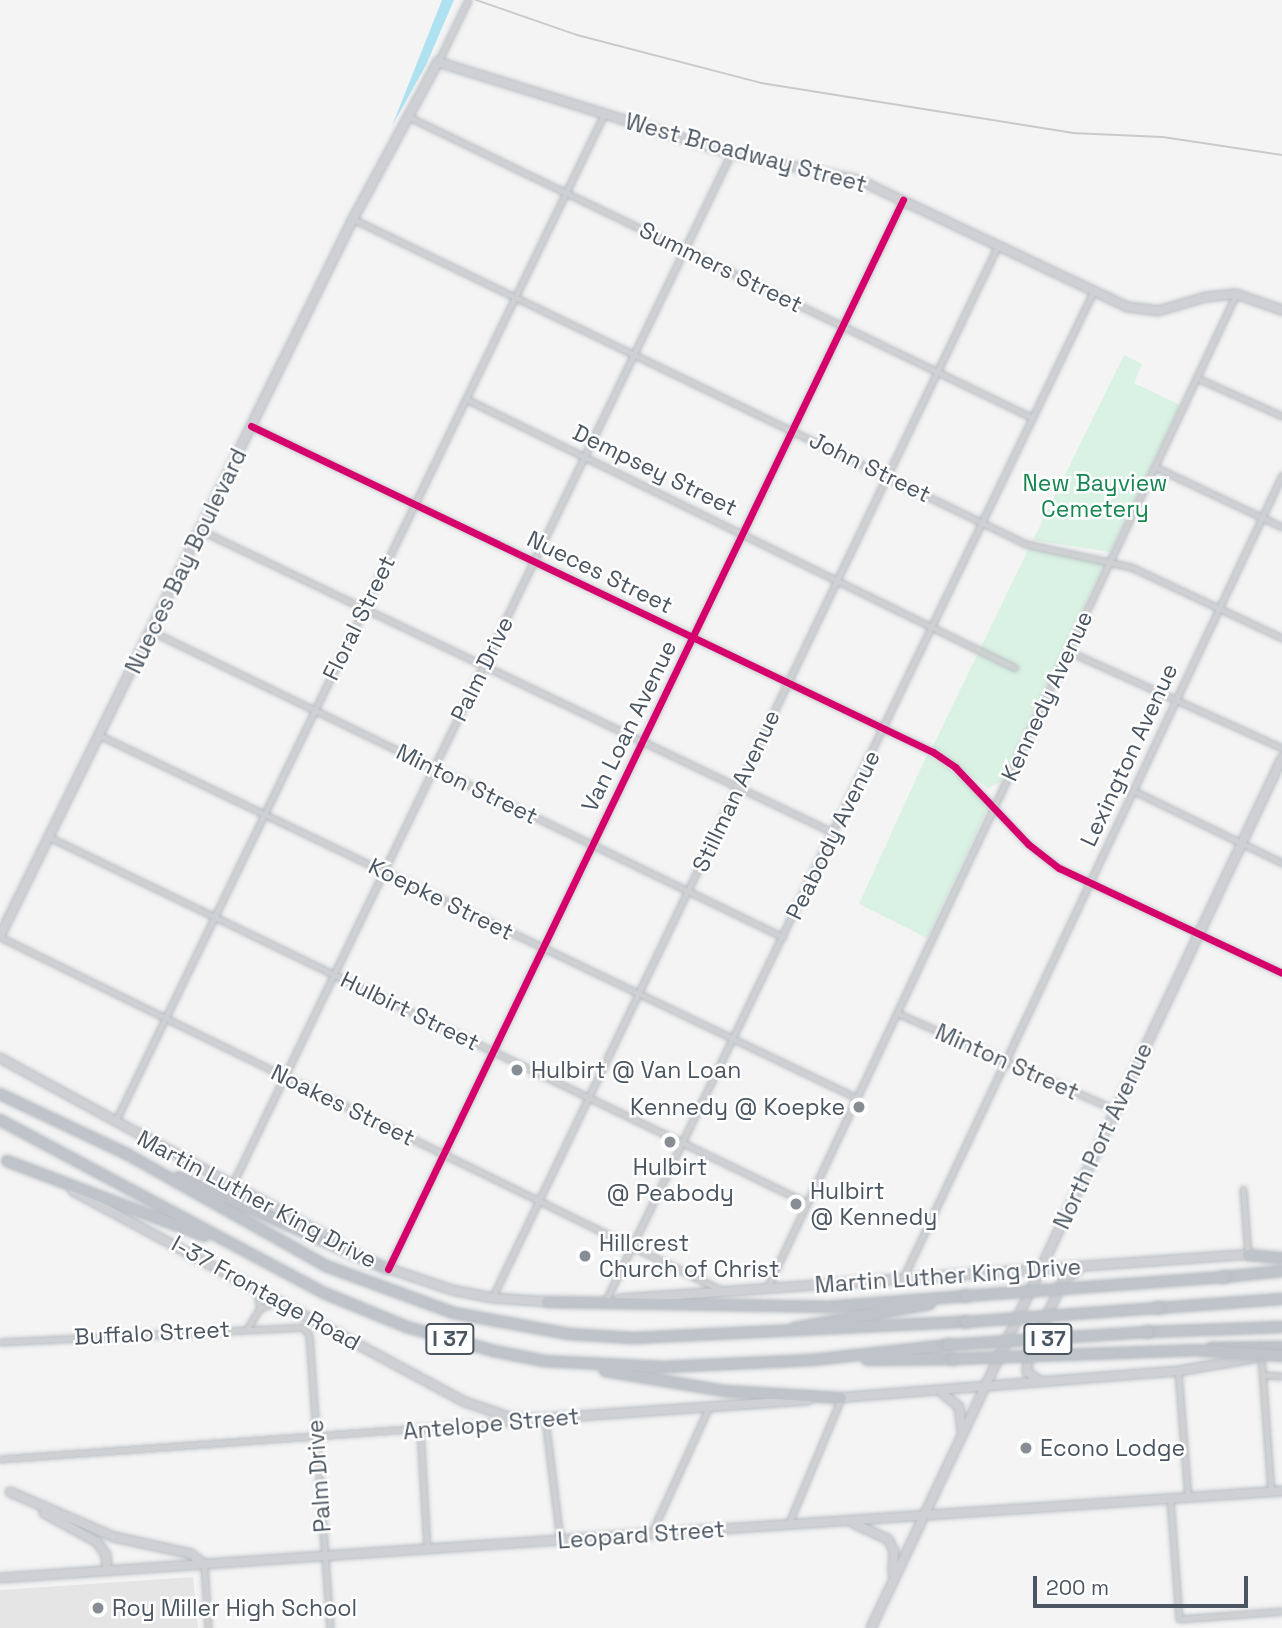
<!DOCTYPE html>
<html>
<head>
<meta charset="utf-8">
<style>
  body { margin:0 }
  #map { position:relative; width:1282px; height:1628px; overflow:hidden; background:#f4f4f4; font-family:"Space Grotesk",sans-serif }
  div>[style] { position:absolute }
  .education>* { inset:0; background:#e6e5e6 }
  .green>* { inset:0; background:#d9f2e3 }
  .water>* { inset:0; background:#aee2f0 }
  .roads { filter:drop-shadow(0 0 2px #b9bec3) drop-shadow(0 0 2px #b9bec3) }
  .street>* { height:5px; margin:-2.5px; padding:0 2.5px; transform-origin:2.5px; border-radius:2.5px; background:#ced0d2 }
  .secondary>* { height:8px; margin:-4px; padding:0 4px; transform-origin:4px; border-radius:4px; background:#ced0d4 }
  .highway>* { height:10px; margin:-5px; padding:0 5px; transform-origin:5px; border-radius:5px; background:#bec4c9 }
  .rail>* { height:2px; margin:-1px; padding:0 1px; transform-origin:1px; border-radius:1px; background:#c9cacc }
  .bridges { filter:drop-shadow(0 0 2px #b9bec3) drop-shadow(0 0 2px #b9bec3) }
  .highway-bridge>* { height:10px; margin:-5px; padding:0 5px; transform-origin:5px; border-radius:5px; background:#bec4c9 }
  .cycleway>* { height:7px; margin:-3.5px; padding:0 3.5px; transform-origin:3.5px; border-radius:3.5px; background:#d6006c }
  .dots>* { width:19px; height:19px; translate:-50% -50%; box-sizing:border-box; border:4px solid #fff; border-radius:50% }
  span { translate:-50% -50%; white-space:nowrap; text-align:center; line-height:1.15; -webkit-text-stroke:5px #fff; paint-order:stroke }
  .shield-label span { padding:2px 5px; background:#fff; border:2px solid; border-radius:5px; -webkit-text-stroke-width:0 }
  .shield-label { font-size:21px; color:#4a5661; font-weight:700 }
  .street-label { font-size:23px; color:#4a5661 }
  .park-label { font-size:23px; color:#17864f }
  .poi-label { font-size:23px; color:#4a5661 }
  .left { translate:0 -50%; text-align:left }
  .right { translate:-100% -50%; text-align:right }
  .scale { position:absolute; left:1033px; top:1576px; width:215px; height:32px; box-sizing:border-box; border:4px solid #4a5661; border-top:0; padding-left:9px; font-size:21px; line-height:24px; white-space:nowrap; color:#4a5661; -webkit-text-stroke:5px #fff; paint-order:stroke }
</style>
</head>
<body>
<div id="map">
  <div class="education">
    <div style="clip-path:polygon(193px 1577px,198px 1628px,0 1628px,0 1590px)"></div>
  </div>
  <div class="green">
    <div style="clip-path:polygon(1124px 355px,1142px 364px,1134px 383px,1180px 405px,1110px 552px,1033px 540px)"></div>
    <div style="clip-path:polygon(1029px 548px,1100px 562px,1102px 568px,1002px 781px,988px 788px,932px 748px)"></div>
    <div style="clip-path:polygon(927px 755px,961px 777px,988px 808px,927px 938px,859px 904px)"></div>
  </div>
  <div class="water">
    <div style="clip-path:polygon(442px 0,454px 0,426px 65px,392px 126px)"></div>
  </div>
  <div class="roads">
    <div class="street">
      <div style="left:438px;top:62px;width:69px;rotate:-64.2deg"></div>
      <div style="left:411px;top:118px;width:688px;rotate:25.75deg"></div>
      <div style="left:353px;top:219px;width:747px;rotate:25.78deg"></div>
      <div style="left:1026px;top:544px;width:107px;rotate:12.4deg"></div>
      <div style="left:1131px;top:567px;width:167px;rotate:25.2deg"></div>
      <div style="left:1197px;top:378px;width:93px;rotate:24.1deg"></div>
      <div style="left:466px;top:399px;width:611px;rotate:26.1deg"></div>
      <div style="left:251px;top:426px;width:756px;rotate:25.55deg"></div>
      <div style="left:933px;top:752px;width:27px;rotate:34deg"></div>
      <div style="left:955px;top:767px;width:106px;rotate:46.5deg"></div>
      <div style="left:1028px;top:844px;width:39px;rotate:38deg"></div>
      <div style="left:1059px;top:868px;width:246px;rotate:25.2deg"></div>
      <div style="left:1155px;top:467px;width:140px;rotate:25.3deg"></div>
      <div style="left:202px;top:531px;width:700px;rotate:25.54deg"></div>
      <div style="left:151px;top:631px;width:702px;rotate:25.84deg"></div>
      <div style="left:1068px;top:651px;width:235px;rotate:24.4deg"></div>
      <div style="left:101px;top:736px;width:838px;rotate:25.59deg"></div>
      <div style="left:1134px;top:791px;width:165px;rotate:25.9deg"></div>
      <div style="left:51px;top:838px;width:840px;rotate:25.77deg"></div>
      <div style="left:0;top:937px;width:805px;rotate:26.09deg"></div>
      <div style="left:897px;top:1013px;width:240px;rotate:23.9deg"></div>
      <div style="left:115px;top:1122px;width:1120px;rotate:-64.12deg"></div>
      <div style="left:232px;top:1185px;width:1146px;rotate:-64.19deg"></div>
      <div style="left:1243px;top:1189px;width:66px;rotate:85.7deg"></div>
      <div style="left:388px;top:1269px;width:1187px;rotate:-64.28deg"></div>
      <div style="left:903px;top:1278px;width:888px;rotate:-64.73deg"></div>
      <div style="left:767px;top:1288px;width:1099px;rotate:-64.74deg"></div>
      <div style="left:256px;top:1290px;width:18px;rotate:77deg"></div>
      <div style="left:492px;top:1298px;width:1168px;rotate:-64.33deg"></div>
      <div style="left:606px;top:1300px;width:1119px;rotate:-64.21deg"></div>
      <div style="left:248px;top:1327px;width:22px;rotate:-58deg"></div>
      <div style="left:260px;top:1308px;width:18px;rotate:-22deg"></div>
      <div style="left:0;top:1342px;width:303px;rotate:-2.8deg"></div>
      <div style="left:303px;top:1327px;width:10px;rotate:53deg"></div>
      <div style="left:309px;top:1335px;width:294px;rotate:85.9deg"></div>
      <div style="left:1261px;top:1356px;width:136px;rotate:85.8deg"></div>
      <div style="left:1178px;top:1371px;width:127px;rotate:85.5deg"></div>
      <div style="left:1264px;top:1375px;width:18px;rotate:3deg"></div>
      <div style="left:545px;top:1419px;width:122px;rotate:82.9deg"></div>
      <div style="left:420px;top:1430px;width:119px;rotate:86.6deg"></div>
      <div style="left:0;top:1459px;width:518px;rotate:-4.2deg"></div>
      <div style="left:1170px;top:1499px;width:120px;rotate:85.7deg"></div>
      <div style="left:1179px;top:1619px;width:103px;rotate:-4.4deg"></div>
      <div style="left:788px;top:1525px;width:138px;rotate:-67.3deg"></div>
      <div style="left:651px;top:1534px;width:140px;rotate:-65.5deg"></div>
      <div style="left:204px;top:1564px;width:64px;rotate:86.4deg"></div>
    </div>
    <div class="secondary">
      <div style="left:0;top:936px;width:799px;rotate:-63.79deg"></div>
      <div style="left:353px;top:219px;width:179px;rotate:-61.6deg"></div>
      <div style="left:438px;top:62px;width:307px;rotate:17.3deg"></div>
      <div style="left:731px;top:153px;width:133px;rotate:12.2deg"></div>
      <div style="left:861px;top:181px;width:294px;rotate:25.3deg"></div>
      <div style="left:1127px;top:307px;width:31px;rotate:7deg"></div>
      <div style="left:1158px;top:311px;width:50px;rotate:-16.3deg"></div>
      <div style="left:1206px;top:297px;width:30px;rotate:-6deg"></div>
      <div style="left:1236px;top:294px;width:49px;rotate:19.2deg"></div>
      <div style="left:0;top:1058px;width:385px;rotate:28.6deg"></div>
      <div style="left:73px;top:1191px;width:445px;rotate:28.3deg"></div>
      <div style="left:465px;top:1402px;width:46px;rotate:18.8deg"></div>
      <div style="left:509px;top:1417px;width:26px;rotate:4deg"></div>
      <div style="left:535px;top:1419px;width:274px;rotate:-4deg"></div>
      <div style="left:384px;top:1267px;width:72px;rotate:18.7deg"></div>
      <div style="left:452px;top:1290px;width:41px;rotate:11.3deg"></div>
      <div style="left:492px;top:1298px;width:59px;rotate:3.9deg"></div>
      <div style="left:620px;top:1299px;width:635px;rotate:-4.07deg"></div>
      <div style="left:1040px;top:1381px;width:16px;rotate:-145deg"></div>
      <div style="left:1027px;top:1372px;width:15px;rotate:-86deg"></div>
      <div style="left:1028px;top:1357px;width:84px;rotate:-65.3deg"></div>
      <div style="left:1063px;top:1281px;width:19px;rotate:-36deg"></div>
      <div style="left:942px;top:1393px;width:22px;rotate:39deg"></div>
      <div style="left:959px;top:1407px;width:23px;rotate:83deg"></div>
      <div style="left:835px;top:1398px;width:344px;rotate:-4.5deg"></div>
      <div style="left:1178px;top:1371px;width:77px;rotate:-9.7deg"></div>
      <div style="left:10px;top:1492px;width:113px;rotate:23.4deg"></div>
      <div style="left:114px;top:1537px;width:79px;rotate:12.4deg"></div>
      <div style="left:191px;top:1554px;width:16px;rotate:38deg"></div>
      <div style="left:44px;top:1513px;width:60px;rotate:28.7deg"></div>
      <div style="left:97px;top:1542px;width:16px;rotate:55deg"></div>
      <div style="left:106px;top:1555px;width:15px;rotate:86deg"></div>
      <div style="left:853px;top:1523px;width:38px;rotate:25deg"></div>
      <div style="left:888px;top:1539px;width:13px;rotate:63deg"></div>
      <div style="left:894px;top:1551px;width:22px;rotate:93deg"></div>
      <div style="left:0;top:1578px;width:1285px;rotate:-3.88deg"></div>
      <div style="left:871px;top:1628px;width:962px;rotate:-64.71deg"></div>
    </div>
    <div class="highway">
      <div style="left:0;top:1094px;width:143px;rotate:25.3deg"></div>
      <div style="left:0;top:1120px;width:367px;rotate:28.1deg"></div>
      <div style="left:324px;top:1293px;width:90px;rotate:22.3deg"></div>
      <div style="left:407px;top:1327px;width:90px;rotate:15.4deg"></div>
      <div style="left:494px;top:1351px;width:51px;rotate:11.3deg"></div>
      <div style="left:544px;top:1361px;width:119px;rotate:2.9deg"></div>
      <div style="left:663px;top:1367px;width:149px;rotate:-2.7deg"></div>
      <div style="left:812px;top:1360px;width:137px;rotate:-6.3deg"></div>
      <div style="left:125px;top:1153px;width:231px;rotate:29.3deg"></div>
      <div style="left:326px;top:1266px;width:136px;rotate:20.2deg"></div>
      <div style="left:454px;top:1313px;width:116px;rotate:10.4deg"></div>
      <div style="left:568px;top:1334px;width:65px;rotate:3.5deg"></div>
      <div style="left:633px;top:1338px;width:333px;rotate:-2.8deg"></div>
      <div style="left:7px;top:1161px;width:211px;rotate:20.8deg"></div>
      <div style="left:179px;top:1177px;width:228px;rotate:23.8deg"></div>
      <div style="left:1248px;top:1255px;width:34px;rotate:5deg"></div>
      <div style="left:1224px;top:1277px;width:58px;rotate:-5.9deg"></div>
      <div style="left:547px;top:1302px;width:279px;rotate:1deg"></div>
      <div style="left:826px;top:1307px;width:140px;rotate:-4.5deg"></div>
      <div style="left:1158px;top:1308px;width:124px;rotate:-4.2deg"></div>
      <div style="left:794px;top:1328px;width:138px;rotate:-10deg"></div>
      <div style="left:1148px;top:1332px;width:134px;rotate:-2.1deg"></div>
      <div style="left:1211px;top:1348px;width:71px;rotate:-0.8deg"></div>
      <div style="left:867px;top:1360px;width:86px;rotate:-0.7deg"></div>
      <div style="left:605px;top:1371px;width:122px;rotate:9.5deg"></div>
      <div style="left:725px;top:1391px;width:116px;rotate:3.5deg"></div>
    </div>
  </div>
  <div class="rail">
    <div style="left:476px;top:0;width:107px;rotate:19.1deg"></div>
    <div style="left:577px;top:35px;width:190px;rotate:14.6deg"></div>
    <div style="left:761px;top:83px;width:315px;rotate:9.1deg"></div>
    <div style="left:1072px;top:133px;width:90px;rotate:2.5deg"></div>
    <div style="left:1162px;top:137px;width:121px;rotate:8.5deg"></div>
  </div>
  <div class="bridges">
    <div class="highway-bridge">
      <div style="left:966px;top:1296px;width:259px;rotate:-4.2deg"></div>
      <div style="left:966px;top:1322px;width:193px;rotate:-4.2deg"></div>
      <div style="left:948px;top:1345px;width:200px;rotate:-3.7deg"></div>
      <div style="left:953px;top:1359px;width:241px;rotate:-2.1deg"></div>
      <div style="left:1194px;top:1350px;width:88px;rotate:3.9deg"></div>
    </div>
  </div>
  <div class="cycleway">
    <div style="left:251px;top:426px;width:756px;rotate:25.55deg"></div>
    <div style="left:933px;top:752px;width:27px;rotate:34deg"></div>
    <div style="left:955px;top:767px;width:106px;rotate:46.5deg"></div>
    <div style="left:1028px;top:844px;width:39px;rotate:38deg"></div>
    <div style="left:1059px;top:868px;width:246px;rotate:25.2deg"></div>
    <div style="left:388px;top:1269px;width:1187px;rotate:-64.28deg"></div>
  </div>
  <div class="dots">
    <div style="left:517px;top:1070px;background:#868d94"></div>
    <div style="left:859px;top:1107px;background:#868d94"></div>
    <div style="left:670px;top:1142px;background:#868d94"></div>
    <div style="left:796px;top:1204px;background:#868d94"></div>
    <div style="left:585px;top:1256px;background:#868d94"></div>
    <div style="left:1026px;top:1448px;background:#868d94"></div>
    <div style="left:98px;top:1608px;background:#868d94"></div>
  </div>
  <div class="shield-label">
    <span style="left:450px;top:1339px">I 37</span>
    <span style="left:1048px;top:1339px">I 37</span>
  </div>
  <div class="street-label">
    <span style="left:746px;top:153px;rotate:15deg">West Broadway Street</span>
    <span style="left:721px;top:267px;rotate:26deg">Summers Street</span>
    <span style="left:870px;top:467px;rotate:26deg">John Street</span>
    <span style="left:655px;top:470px;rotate:26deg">Dempsey Street</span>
    <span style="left:186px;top:561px;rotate:-64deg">Nueces Bay Boulevard</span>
    <span style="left:600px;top:572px;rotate:26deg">Nueces Street</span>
    <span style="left:359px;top:618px;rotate:-64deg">Floral Street</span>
    <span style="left:482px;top:669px;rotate:-64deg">Palm Drive</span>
    <span style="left:1047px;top:696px;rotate:-65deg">Kennedy Avenue</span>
    <span style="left:629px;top:726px;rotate:-64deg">Van Loan Avenue</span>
    <span style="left:1129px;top:755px;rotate:-65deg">Lexington Avenue</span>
    <span style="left:467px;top:784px;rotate:26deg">Minton Street</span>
    <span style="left:736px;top:791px;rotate:-65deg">Stillman Avenue</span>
    <span style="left:833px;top:835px;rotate:-64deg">Peabody Avenue</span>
    <span style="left:441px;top:899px;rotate:26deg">Koepke Street</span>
    <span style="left:410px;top:1011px;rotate:26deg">Hulbirt Street</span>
    <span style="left:1007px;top:1062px;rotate:24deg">Minton Street</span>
    <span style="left:343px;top:1105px;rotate:26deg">Noakes Street</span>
    <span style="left:1103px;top:1136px;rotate:-65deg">North Port Avenue</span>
    <span style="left:257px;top:1199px;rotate:28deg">Martin Luther King Drive</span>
    <span style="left:948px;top:1276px;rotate:-4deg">Martin Luther King Drive</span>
    <span style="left:266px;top:1293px;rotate:29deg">I-37 Frontage Road</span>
    <span style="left:152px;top:1333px;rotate:-3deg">Buffalo Street</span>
    <span style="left:491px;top:1424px;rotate:-5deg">Antelope Street</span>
    <span style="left:319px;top:1476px;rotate:-94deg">Palm Drive</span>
    <span style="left:641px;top:1535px;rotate:-4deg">Leopard Street</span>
  </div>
  <div class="park-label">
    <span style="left:1095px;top:496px">New Bayview<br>Cemetery</span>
  </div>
  <div class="poi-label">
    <span class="left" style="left:531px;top:1070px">Hulbirt @ Van Loan</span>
    <span class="right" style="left:845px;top:1107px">Kennedy @ Koepke</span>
    <span style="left:670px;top:1180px">Hulbirt<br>@ Peabody</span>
    <span class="left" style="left:810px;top:1204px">Hulbirt<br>@ Kennedy</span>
    <span class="left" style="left:599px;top:1256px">Hillcrest<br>Church of Christ</span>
    <span class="left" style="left:1040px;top:1448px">Econo Lodge</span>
    <span class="left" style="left:112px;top:1608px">Roy Miller High School</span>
  </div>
  <div class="scale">200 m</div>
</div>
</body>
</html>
